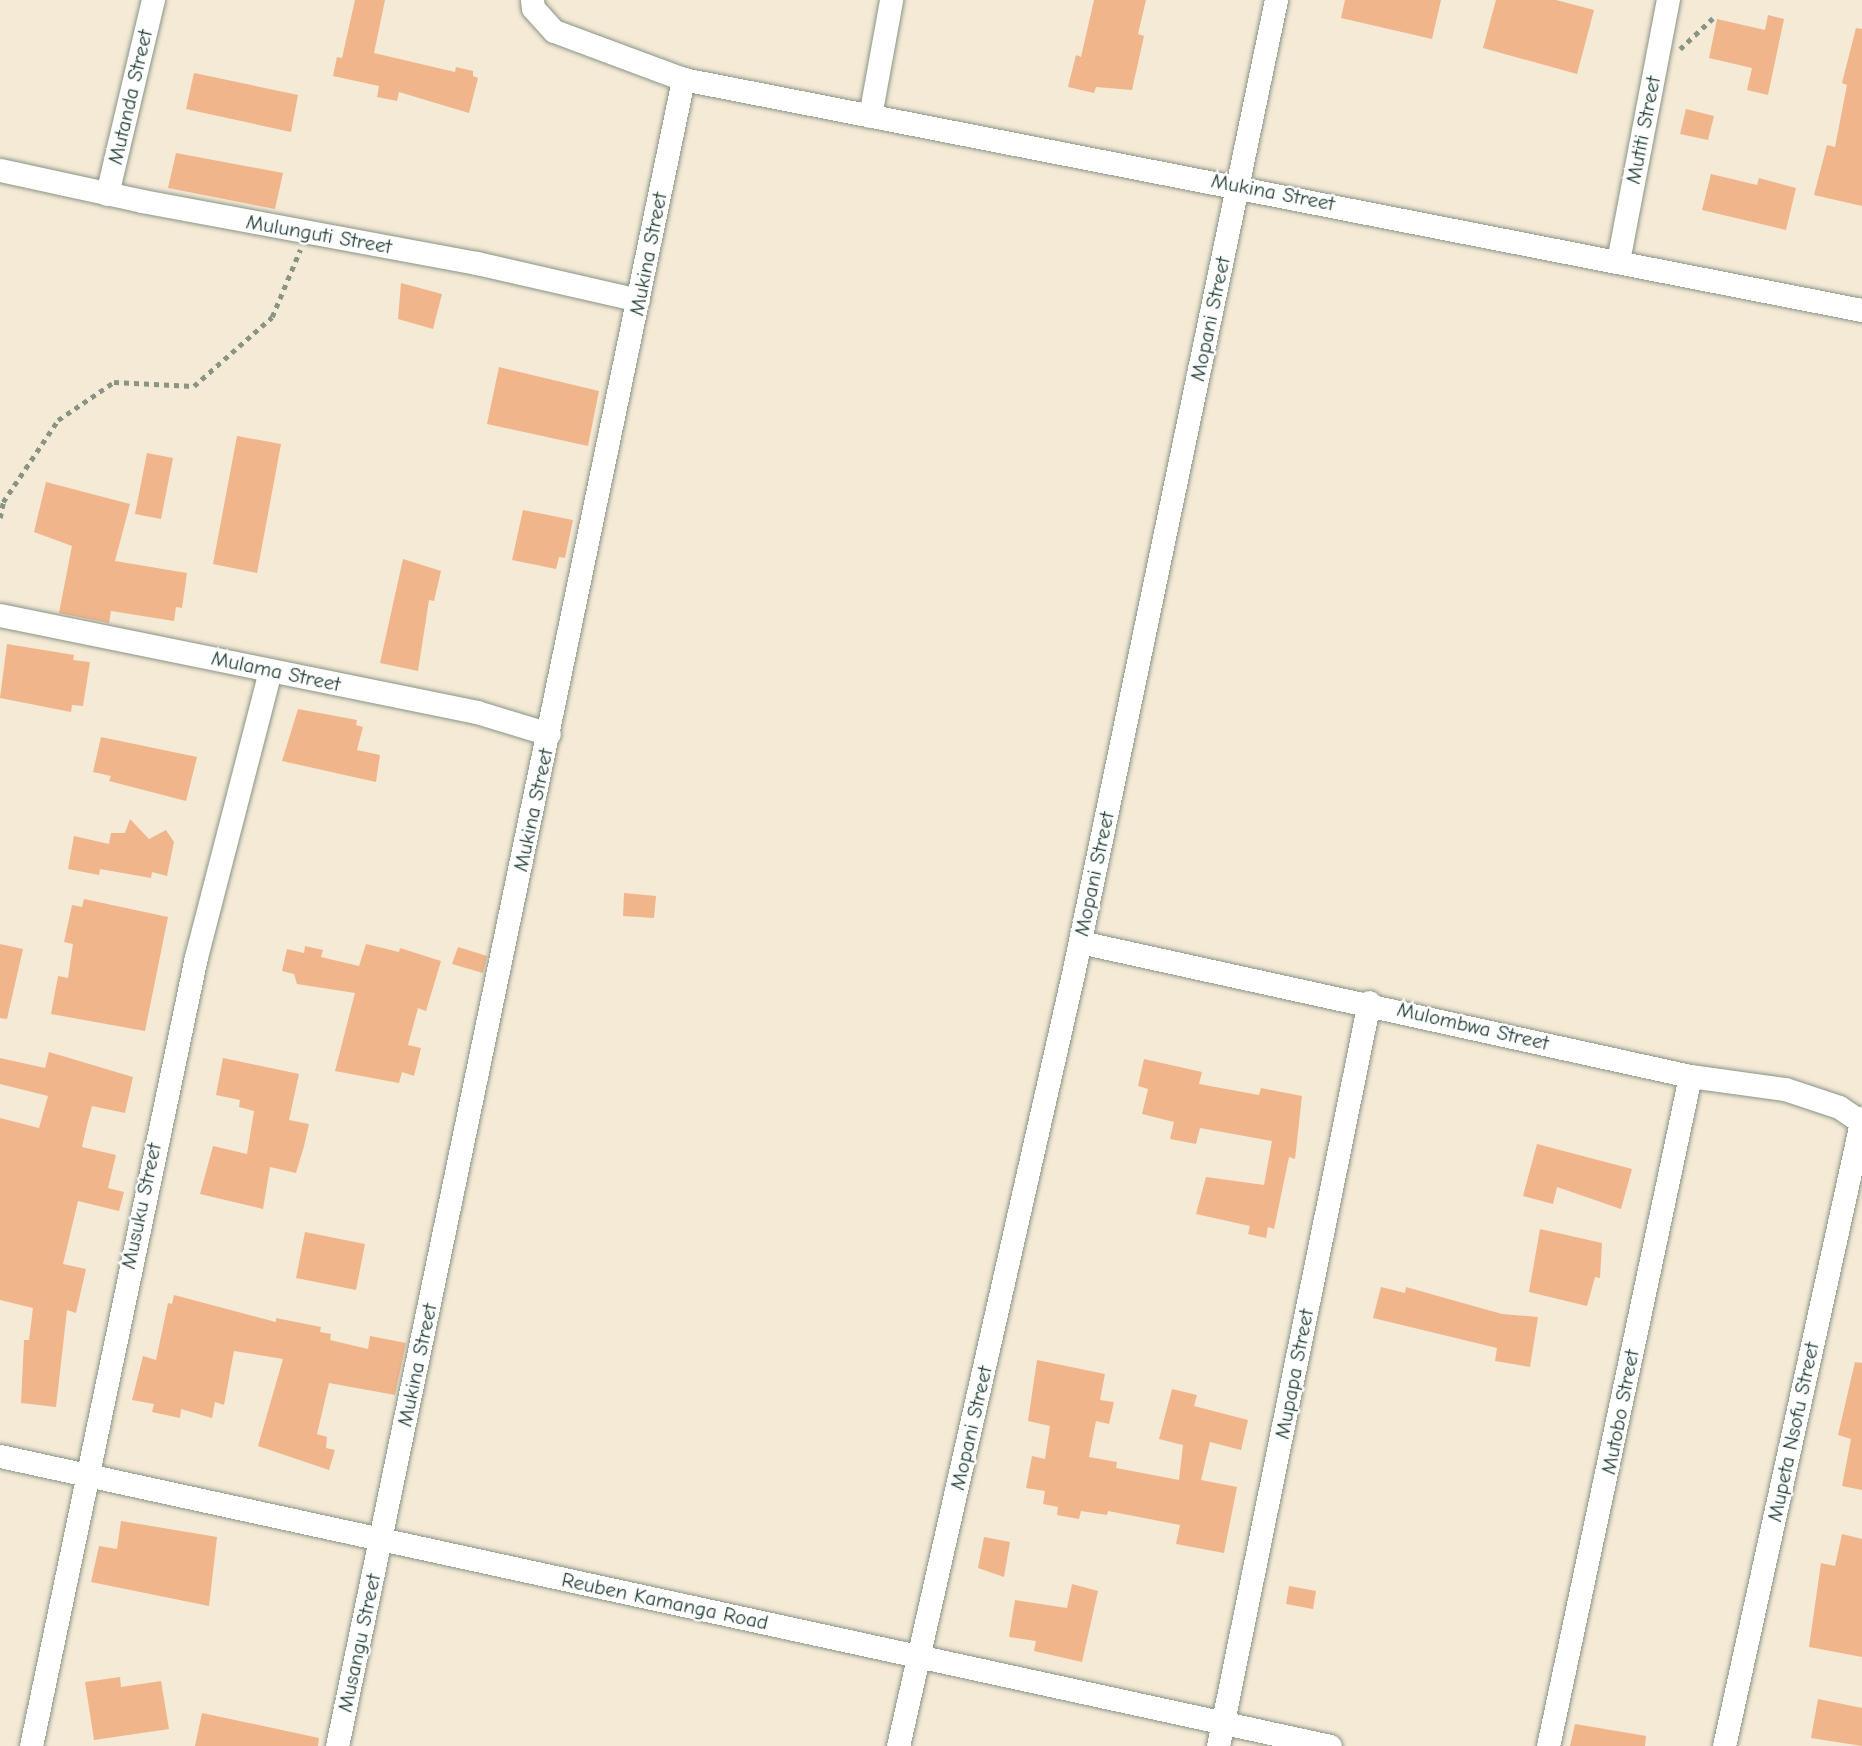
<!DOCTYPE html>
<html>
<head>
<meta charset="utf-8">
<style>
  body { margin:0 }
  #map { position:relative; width:1862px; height:1746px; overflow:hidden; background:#f4ead6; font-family:"Comic Neue",sans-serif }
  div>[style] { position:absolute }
  .building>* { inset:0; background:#f1b58c }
  .path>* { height:4.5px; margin-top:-2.25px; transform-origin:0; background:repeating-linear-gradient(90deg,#8a9485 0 5px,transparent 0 10px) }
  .roads { filter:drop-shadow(0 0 2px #8a9485) drop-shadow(0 0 2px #8a9485) }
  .street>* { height:23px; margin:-11.5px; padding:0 11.5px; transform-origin:11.5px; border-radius:11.5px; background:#fff }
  span { translate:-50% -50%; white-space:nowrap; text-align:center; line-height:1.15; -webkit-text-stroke:5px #fff; paint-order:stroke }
  .street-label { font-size:21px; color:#1f3d34 }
</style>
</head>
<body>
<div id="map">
  <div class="building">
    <div style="clip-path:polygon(355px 0,385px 0,374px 53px,455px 72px,456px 67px,473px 71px,473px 76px,478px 78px,469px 113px,399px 92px,397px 101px,377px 97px,379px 86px,333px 76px,337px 57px,342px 58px)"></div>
    <div style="clip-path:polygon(1094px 0,1146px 0,1138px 34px,1144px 36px,1132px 90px,1096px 87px,1094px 93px,1068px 87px,1076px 55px,1081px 57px)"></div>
    <div style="clip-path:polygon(1345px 0,1441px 0,1432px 39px,1341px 18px)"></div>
    <div style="clip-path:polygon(1496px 0,1556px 0,1594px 10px,1577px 74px,1483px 48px)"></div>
    <div style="clip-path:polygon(1768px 15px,1784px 19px,1768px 95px,1747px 90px,1752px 68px,1709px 58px,1717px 19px,1765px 30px)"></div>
    <div style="clip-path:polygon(1856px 28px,1862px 29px,1862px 206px,1814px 195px,1827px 145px,1835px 147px,1847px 85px,1842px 83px)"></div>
    <div style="clip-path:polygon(194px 73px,298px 95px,291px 132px,186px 109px)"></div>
    <div style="clip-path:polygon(1686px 109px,1714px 116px,1708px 140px,1680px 134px)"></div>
    <div style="clip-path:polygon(176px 153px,283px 173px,275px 209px,168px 188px)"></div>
    <div style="clip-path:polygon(1711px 174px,1757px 185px,1759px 178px,1796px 188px,1786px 230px,1702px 210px)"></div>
    <div style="clip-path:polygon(401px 283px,442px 294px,433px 329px,398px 319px)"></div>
    <div style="clip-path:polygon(499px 367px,599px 391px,588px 446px,487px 424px)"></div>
    <div style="clip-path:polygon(237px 436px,281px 444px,257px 573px,213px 564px)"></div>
    <div style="clip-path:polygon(147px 453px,173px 458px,161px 519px,135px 514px)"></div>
    <div style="clip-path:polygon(46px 482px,130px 504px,115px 561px,187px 573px,182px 608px,176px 607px,174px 621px,111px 611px,109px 623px,59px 613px,72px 546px,34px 532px)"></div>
    <div style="clip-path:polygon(523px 510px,573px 520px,565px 558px,559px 557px,556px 569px,512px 560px)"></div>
    <div style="clip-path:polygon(403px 559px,441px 571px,434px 601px,429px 600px,418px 671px,380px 663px)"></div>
    <div style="clip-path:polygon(7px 644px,74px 655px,73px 660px,90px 662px,83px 706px,72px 705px,71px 712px,0 698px)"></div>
    <div style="clip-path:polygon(298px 709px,357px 720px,356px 725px,363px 727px,357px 750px,380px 755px,376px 782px,282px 761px)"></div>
    <div style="clip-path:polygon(101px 737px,197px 757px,186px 801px,109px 781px,111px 776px,93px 772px)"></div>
    <div style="clip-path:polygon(130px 819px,149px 839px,166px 830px,174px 842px,167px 876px,152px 872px,151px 878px,100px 869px,99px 875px,68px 869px,74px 836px,109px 844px,111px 833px,125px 833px)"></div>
    <div style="clip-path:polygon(624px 893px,656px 896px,654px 918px,623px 916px)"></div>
    <div style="clip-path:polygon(84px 899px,168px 917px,145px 1031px,51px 1014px,58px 976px,68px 978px,73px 944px,64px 942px,72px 905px,82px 907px)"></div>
    <div style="clip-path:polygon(0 944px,23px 949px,7px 1019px,0 1018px)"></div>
    <div style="clip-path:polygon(366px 944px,399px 952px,400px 948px,441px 961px,426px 1011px,418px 1008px,408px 1045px,421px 1048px,414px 1076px,402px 1072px,399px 1083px,335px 1071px,355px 993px,297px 984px,294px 974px,282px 971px,287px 949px,304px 953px,305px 946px,323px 950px,321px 957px,359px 966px)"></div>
    <div style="clip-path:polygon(458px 947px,487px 956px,483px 973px,452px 964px)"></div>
    <div style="clip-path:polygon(49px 1052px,133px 1077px,125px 1113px,92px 1106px,87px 1125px,82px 1147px,116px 1155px,108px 1188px,124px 1192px,119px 1211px,78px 1201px,63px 1264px,86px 1269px,76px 1313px,67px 1310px,56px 1407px,21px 1403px,24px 1340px,29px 1340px,33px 1308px,0 1300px,0 1118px,39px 1128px,48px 1096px,0 1084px,0 1058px,45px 1068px)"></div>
    <div style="clip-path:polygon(223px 1058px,299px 1074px,289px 1120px,309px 1124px,304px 1146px,296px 1173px,270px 1167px,263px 1209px,200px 1194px,213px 1146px,247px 1154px,254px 1111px,239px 1107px,240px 1100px,216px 1095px)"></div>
    <div style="clip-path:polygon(1144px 1059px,1202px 1072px,1199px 1084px,1259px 1095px,1261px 1088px,1302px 1096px,1295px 1159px,1289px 1157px,1274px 1229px,1268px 1227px,1266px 1238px,1248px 1234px,1250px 1226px,1196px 1214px,1206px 1177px,1264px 1185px,1272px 1141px,1200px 1128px,1196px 1144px,1170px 1139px,1174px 1122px,1142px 1114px,1148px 1089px,1138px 1086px)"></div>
    <div style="clip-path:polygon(1537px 1144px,1632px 1169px,1621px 1209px,1557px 1187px,1553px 1204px,1523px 1196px)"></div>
    <div style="clip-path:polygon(1540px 1229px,1602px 1243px,1600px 1278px,1595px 1277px,1587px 1306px,1529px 1292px)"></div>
    <div style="clip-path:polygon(305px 1232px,365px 1244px,356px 1290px,296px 1278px)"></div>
    <div style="clip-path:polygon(1381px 1287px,1405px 1293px,1406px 1287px,1502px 1314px,1538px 1317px,1530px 1367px,1495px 1361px,1497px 1348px,1373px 1318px)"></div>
    <div style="clip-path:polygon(174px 1295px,276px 1322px,276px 1318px,321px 1327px,320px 1332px,331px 1334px,330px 1340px,368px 1349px,370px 1336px,406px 1343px,395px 1395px,329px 1383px,317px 1434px,327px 1437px,326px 1448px,335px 1450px,329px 1470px,258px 1446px,283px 1359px,234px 1351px,224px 1405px,215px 1402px,212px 1418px,181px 1409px,180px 1418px,152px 1412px,154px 1404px,132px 1400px,143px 1356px,156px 1360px,168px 1303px,172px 1304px)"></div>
    <div style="clip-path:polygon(1037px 1360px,1105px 1374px,1100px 1400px,1114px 1402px,1109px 1424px,1096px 1421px,1089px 1457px,1117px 1462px,1116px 1468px,1179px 1480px,1183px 1445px,1159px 1439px,1172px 1389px,1197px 1395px,1194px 1406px,1248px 1420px,1241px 1450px,1210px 1442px,1201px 1480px,1237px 1487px,1224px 1553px,1176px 1544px,1180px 1525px,1108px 1511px,1107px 1515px,1081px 1511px,1079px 1519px,1057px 1515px,1058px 1507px,1043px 1504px,1045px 1491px,1026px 1488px,1032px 1456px,1045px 1459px,1050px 1426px,1028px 1421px)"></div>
    <div style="clip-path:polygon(1855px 1362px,1862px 1363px,1862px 1490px,1842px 1486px,1851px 1439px,1838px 1435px)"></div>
    <div style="clip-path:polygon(121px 1521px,217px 1537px,209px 1606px,91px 1582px,99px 1546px,117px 1549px)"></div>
    <div style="clip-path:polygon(1842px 1534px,1862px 1539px,1862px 1657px,1809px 1647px,1821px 1563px,1835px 1566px)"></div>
    <div style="clip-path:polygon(984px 1537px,1010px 1542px,1004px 1577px,978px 1568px)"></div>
    <div style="clip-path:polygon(1072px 1584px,1098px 1591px,1082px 1662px,1034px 1651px,1036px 1641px,1009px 1637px,1015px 1600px,1067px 1608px)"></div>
    <div style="clip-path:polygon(1289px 1586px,1316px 1591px,1313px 1609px,1286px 1604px)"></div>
    <div style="clip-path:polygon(120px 1677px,121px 1687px,161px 1681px,169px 1729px,94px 1740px,85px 1682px)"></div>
    <div style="clip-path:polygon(1818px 1699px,1862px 1708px,1862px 1746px,1811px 1738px)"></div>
    <div style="clip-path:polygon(202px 1713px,319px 1738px,318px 1746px,195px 1746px)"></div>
    <div style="clip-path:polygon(1575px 1724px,1646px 1736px,1645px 1746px,1570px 1746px)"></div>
  </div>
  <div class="path">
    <div style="left:1680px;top:49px;width:45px;rotate:-43.2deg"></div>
    <div style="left:0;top:518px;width:16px;rotate:-79deg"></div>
    <div style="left:3px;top:502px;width:99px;rotate:-56.1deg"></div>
    <div style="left:58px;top:420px;width:68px;rotate:-34.2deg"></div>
    <div style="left:114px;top:382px;width:80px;rotate:2.9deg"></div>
    <div style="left:194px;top:386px;width:104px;rotate:-41.5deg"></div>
    <div style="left:272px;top:317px;width:73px;rotate:-67.3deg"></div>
  </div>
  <div class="roads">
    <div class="street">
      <div style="left:532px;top:0;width:8px;rotate:83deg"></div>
      <div style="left:533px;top:8px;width:31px;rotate:48deg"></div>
      <div style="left:554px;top:31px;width:138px;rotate:20.4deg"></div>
      <div style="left:683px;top:79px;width:1201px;rotate:11.09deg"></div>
      <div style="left:870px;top:116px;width:118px;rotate:-79.7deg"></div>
      <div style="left:0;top:170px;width:145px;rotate:12.3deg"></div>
      <div style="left:142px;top:201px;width:341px;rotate:10.5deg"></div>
      <div style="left:477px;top:263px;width:165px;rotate:12.9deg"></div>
      <div style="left:107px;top:194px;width:199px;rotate:-76.7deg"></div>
      <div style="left:1618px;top:261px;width:266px;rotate:-79.2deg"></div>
      <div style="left:0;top:615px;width:487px;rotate:11.5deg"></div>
      <div style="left:477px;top:712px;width:75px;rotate:17deg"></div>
      <div style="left:1080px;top:942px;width:625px;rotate:12.39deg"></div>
      <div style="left:1690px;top:1076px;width:96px;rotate:7.8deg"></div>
      <div style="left:1785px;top:1089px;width:57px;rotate:18.4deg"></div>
      <div style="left:1839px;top:1107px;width:27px;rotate:34deg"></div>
      <div style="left:0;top:1456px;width:1361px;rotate:12.3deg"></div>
      <div style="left:31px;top:1746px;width:806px;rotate:-78.19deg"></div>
      <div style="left:196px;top:957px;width:296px;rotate:-75.5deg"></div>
      <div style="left:337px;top:1746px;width:1703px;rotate:-78.27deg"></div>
      <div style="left:898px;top:1746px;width:792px;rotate:-77.23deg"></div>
      <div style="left:1073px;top:974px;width:995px;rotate:-78.23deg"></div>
      <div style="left:1218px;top:1746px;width:759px;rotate:-78.53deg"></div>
      <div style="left:1548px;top:1746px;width:685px;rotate:-78.03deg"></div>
      <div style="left:1724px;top:1746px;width:643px;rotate:-77.61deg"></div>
    </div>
  </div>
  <div class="street-label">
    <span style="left:130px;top:97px;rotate:-77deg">Mutanda Street</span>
    <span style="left:1643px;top:130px;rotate:-79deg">Mutiti Street</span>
    <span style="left:1273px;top:192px;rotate:11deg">Mukina Street</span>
    <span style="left:319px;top:234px;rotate:10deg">Mulunguti Street</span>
    <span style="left:648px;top:254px;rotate:-79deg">Mukina Street</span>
    <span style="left:1210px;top:319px;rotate:-78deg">Mopani Street</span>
    <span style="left:276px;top:671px;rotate:12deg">Mulama Street</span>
    <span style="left:533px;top:810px;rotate:-78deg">Mukina Street</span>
    <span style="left:1094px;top:874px;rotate:-78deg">Mopani Street</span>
    <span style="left:1473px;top:1026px;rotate:13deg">Mulombwa Street</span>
    <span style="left:141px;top:1206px;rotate:-78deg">Musuku Street</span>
    <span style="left:417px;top:1365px;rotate:-78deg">Mukina Street</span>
    <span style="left:1294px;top:1374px;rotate:-79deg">Mupapa Street</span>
    <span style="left:1620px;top:1412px;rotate:-79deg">Mutobo Street</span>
    <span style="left:971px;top:1428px;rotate:-77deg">Mopani Street</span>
    <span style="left:1793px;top:1432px;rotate:-78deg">Mupeta Nsofu Street</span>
    <span style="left:665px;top:1601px;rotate:12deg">Reuben Kamanga Road</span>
    <span style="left:359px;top:1643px;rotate:-78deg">Musangu Street</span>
  </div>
</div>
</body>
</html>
